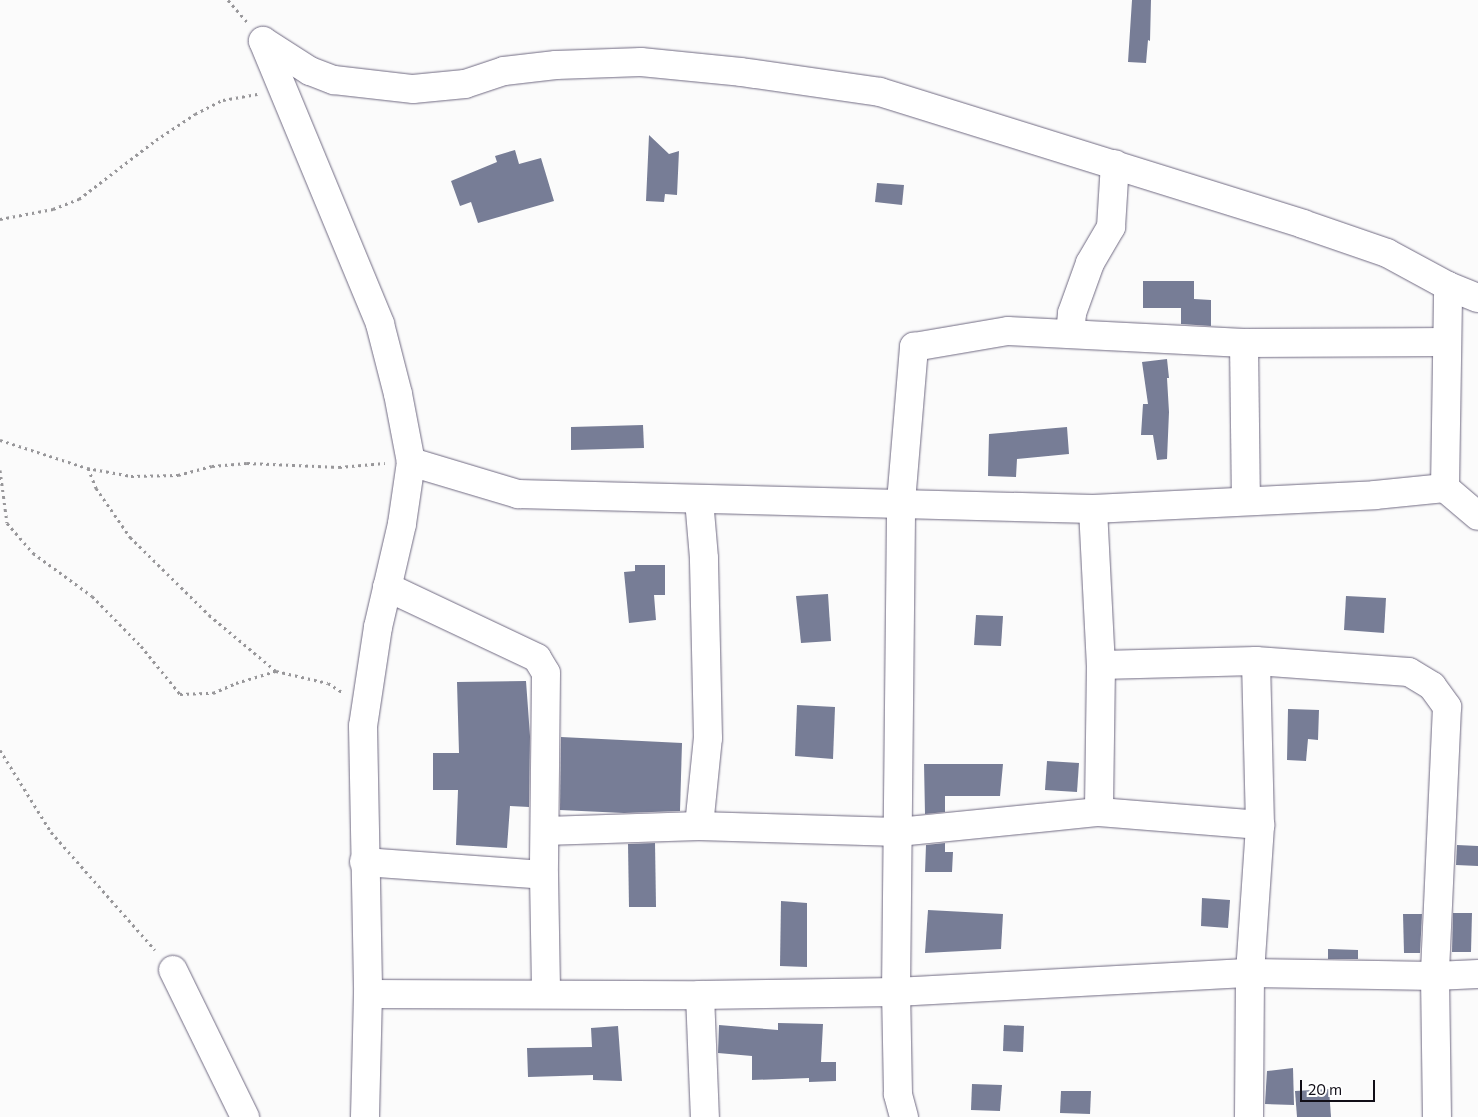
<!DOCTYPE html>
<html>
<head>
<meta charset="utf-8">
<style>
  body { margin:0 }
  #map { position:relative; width:1478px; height:1117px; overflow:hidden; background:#fbfbfb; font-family:Commissioner,sans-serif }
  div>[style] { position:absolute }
  .building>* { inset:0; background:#777d96 }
  .path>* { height:3px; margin-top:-1.5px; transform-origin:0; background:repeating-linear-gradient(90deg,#98979a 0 2.5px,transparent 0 6.5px) }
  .roads { filter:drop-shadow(0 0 1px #706a82) drop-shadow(0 0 1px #706a82) }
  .street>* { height:28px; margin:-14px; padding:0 14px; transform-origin:14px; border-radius:14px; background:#fff }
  span { translate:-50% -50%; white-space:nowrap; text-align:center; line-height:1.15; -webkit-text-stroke:4px #fff; paint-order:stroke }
  .scale { position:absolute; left:1300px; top:1080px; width:75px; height:22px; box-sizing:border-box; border:2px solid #110e17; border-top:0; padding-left:6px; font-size:15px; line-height:18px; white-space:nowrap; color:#110e17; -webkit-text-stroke:4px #fff; paint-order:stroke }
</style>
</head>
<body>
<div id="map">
  <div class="building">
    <div style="clip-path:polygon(1132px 0,1151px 0,1150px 41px,1148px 40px,1146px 63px,1128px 62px)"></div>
    <div style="clip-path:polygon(649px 135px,669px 154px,679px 151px,677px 195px,665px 194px,664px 202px,646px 201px)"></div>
    <div style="clip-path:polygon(515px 150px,519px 164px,541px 158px,554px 201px,478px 223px,471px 202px,460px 206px,451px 181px,497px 162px,495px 156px)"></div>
    <div style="clip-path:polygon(877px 183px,904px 185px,902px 205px,875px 202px)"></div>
    <div style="clip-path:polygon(1143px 281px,1194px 281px,1194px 299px,1211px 300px,1211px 326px,1181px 324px,1181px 308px,1143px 308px)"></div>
    <div style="clip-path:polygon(1167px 359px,1169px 378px,1167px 378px,1169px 412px,1167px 459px,1157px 460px,1153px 435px,1141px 435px,1143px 404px,1148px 404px,1142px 362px)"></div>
    <div style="clip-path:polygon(643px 425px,644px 448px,571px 450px,571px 427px)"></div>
    <div style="clip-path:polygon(1067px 427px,1069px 454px,1017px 459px,1016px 477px,988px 476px,989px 434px)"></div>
    <div style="clip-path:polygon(635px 565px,665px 565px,665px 595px,654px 595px,656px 620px,629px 623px,624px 572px,635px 571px)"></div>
    <div style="clip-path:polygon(828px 594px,831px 641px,801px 643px,796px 596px)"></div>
    <div style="clip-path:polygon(1346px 596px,1386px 598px,1384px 633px,1344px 630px)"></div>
    <div style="clip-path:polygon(976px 615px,1003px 616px,1001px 646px,974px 645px)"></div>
    <div style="clip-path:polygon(526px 681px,530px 736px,529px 807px,510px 806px,507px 848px,456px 845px,458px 790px,433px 790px,433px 753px,459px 753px,457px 682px)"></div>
    <div style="clip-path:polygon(797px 705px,835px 707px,833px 759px,795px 756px)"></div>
    <div style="clip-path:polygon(1288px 709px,1319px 710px,1318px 740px,1308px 739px,1306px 761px,1287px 760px)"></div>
    <div style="clip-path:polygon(561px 737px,682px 743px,680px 811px,624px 813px,560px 810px)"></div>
    <div style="clip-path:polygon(1047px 761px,1079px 763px,1077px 792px,1045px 790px)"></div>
    <div style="clip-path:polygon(924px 764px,1003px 764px,1000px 796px,945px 796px,945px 812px,925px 814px)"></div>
    <div style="clip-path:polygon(655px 843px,656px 907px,629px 907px,628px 844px)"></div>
    <div style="clip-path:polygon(945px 843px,945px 852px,953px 852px,952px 872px,925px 872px,926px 845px)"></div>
    <div style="clip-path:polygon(1457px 845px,1478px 846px,1478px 866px,1456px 865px)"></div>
    <div style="clip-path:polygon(1202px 898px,1230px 900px,1228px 928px,1201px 926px)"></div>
    <div style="clip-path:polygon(781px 901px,807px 903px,807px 967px,780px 966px)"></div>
    <div style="clip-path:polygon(928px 910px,1003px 914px,1001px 949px,925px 953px)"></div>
    <div style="clip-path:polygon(1453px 913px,1472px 913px,1471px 952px,1452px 952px)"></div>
    <div style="clip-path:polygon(1403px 914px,1422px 914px,1420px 953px,1404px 953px)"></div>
    <div style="clip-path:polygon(1328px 949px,1358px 950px,1358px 959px,1328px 959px)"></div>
    <div style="clip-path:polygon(778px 1023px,823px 1024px,821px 1062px,836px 1062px,836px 1081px,809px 1082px,809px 1078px,752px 1080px,752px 1056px,718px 1053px,719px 1025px,778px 1030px)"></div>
    <div style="clip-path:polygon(1004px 1025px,1024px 1026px,1023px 1052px,1003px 1051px)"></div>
    <div style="clip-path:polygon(618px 1026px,622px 1081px,593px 1080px,593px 1075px,528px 1077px,527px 1048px,592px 1047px,591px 1028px)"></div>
    <div style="clip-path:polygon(1293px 1068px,1294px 1105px,1265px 1104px,1267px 1071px)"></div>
    <div style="clip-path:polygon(972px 1084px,1002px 1085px,1000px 1111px,971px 1110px)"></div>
    <div style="clip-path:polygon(1329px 1089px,1331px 1117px,1297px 1117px,1295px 1091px)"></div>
    <div style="clip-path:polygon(1061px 1091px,1091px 1091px,1090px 1114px,1060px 1113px)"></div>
  </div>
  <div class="path">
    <div style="left:228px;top:0;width:29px;rotate:49deg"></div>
    <div style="left:0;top:219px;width:54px;rotate:-10.7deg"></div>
    <div style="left:53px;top:209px;width:28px;rotate:-21deg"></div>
    <div style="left:79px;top:199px;width:97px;rotate:-37.5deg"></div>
    <div style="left:156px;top:140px;width:47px;rotate:-33.7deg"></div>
    <div style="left:195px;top:114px;width:31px;rotate:-27deg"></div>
    <div style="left:223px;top:100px;width:35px;rotate:-10deg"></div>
    <div style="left:0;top:440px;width:91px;rotate:17.8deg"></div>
    <div style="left:87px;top:468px;width:45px;rotate:10.3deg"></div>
    <div style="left:131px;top:476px;width:47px;rotate:-1.2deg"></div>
    <div style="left:178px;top:475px;width:35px;rotate:-15deg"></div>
    <div style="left:212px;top:466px;width:35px;rotate:-5deg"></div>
    <div style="left:247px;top:463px;width:92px;rotate:2.5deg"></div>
    <div style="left:339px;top:467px;width:46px;rotate:-5deg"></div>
    <div style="left:88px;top:468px;width:22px;rotate:68deg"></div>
    <div style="left:96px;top:488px;width:60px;rotate:55.2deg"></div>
    <div style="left:130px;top:537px;width:111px;rotate:44.6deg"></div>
    <div style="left:209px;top:615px;width:87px;rotate:39.9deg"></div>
    <div style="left:276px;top:671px;width:53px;rotate:13deg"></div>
    <div style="left:328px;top:683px;width:17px;rotate:33deg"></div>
    <div style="left:0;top:470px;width:53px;rotate:82.5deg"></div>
    <div style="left:7px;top:523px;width:40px;rotate:49deg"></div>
    <div style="left:33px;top:553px;width:73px;rotate:36.1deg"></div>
    <div style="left:92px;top:596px;width:70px;rotate:45.6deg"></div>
    <div style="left:141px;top:646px;width:62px;rotate:50.9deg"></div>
    <div style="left:180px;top:694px;width:33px;rotate:-2deg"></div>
    <div style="left:213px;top:693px;width:25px;rotate:-23deg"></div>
    <div style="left:236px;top:683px;width:42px;rotate:-16.7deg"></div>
    <div style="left:0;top:750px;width:97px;rotate:58.1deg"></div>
    <div style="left:51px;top:832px;width:157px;rotate:48.6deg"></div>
  </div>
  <div class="roads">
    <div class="street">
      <div style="left:263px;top:41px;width:56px;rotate:32.6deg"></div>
      <div style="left:310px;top:71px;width:26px;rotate:21deg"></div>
      <div style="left:334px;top:80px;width:80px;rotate:6.5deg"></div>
      <div style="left:413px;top:89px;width:52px;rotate:-5.5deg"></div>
      <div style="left:465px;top:84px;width:41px;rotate:-18.4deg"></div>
      <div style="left:504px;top:71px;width:52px;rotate:-6.6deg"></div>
      <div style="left:556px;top:65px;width:85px;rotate:-2deg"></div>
      <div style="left:641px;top:62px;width:100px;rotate:5.7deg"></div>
      <div style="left:741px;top:72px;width:140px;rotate:8.2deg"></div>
      <div style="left:880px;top:92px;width:443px;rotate:17.3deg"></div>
      <div style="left:1303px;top:224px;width:89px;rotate:19deg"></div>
      <div style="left:1387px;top:253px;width:69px;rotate:28.4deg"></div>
      <div style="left:1448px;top:286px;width:32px;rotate:22deg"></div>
      <div style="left:263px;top:41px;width:306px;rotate:67.5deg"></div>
      <div style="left:380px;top:324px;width:72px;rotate:75.6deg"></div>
      <div style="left:398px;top:394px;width:69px;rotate:79.2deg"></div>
      <div style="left:411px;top:462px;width:63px;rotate:98.3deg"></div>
      <div style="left:402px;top:524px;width:106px;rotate:103.1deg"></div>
      <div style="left:378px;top:627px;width:100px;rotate:98.6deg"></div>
      <div style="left:363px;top:726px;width:268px;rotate:88.9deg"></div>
      <div style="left:368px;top:994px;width:123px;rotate:91.4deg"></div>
      <div style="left:1070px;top:333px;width:20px;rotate:-84deg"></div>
      <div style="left:1072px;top:313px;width:53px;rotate:-70.2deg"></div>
      <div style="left:1090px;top:263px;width:42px;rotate:-59.7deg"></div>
      <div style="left:1111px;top:227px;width:63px;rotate:-86.4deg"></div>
      <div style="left:1244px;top:343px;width:157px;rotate:89.3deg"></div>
      <div style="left:411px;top:462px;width:112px;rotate:16.7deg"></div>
      <div style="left:518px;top:494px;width:575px;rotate:1.49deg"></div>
      <div style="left:1093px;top:509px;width:282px;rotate:-2.8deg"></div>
      <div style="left:1375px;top:495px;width:70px;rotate:-5.7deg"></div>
      <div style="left:1445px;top:488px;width:43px;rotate:40.3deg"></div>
      <div style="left:1445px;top:488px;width:202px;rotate:-89.1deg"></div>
      <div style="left:1093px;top:509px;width:156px;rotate:87.1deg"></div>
      <div style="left:1101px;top:665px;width:147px;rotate:90.8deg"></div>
      <div style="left:387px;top:587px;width:166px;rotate:25.3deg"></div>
      <div style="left:537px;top:658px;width:17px;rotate:59deg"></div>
      <div style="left:546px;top:673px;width:202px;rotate:90.6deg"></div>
      <div style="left:544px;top:875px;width:119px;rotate:89deg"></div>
      <div style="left:1101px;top:665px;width:155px;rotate:-1.5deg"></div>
      <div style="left:1256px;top:661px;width:153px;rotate:4.1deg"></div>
      <div style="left:1409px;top:672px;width:27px;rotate:31deg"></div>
      <div style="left:1432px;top:686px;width:26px;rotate:54deg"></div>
      <div style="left:1447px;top:707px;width:269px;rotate:92.6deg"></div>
      <div style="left:1435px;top:976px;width:141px;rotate:89.2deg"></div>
      <div style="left:699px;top:826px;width:88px;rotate:-84.2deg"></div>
      <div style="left:708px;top:738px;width:180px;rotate:-91.3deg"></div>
      <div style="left:704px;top:558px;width:58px;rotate:-94.9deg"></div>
      <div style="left:545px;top:831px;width:154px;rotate:-1.9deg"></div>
      <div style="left:699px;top:826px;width:199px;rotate:1.7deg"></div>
      <div style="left:898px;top:832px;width:202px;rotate:-5.7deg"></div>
      <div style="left:1099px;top:812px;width:162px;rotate:4.6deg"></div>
      <div style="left:364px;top:862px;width:180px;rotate:4.1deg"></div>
      <div style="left:173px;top:970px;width:164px;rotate:63.9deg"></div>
      <div style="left:368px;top:994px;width:332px;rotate:0.2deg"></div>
      <div style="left:700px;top:995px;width:196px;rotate:-0.9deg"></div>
      <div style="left:896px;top:992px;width:355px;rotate:-3.1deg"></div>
      <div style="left:1250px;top:973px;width:185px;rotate:0.9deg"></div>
      <div style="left:1435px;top:976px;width:43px;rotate:-2.7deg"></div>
      <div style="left:700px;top:995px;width:122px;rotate:87.7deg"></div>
      <div style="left:904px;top:1117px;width:24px;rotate:-105deg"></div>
      <div style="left:898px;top:1094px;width:102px;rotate:-91.1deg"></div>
      <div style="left:896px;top:992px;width:490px;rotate:-89.4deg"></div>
      <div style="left:901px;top:502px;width:156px;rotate:-85.2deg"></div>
      <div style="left:914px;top:347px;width:95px;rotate:-9.7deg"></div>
      <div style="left:1008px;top:331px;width:236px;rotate:2.9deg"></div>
      <div style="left:1244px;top:343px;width:202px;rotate:-0.3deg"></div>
      <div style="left:1249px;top:1117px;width:144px;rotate:-89.6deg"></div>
      <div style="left:1250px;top:973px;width:148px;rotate:-86.1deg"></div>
      <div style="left:1260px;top:825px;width:164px;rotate:-91.4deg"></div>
    </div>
  </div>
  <div class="scale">20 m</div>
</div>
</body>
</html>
